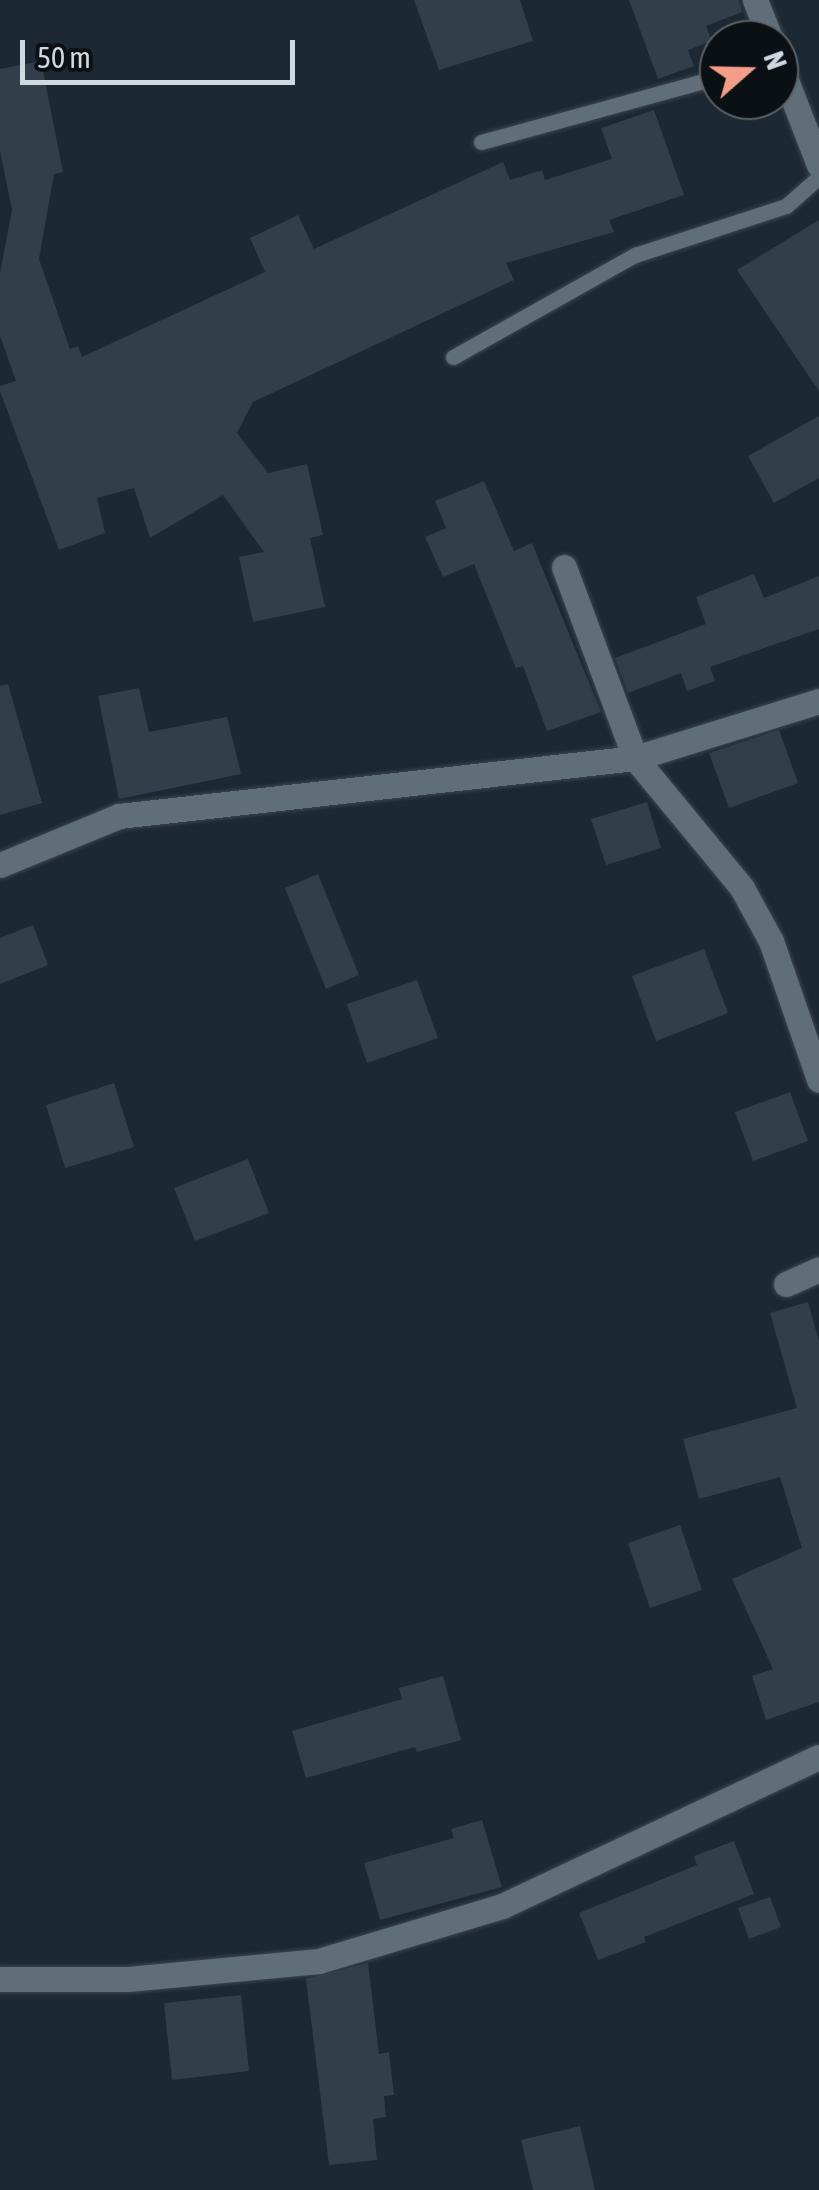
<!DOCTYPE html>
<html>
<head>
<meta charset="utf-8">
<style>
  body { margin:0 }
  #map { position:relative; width:819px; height:2190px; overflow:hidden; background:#1c2832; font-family:"Asap Condensed",sans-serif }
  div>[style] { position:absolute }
  .building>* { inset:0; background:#323e49 }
  .roads { filter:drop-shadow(0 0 2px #3b454d) drop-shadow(0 0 2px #3b454d) }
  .service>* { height:15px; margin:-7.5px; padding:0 7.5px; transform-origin:7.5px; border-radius:7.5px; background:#606e79 }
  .minor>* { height:25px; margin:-12.5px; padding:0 12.5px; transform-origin:12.5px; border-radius:12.5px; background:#606e79 }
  span { translate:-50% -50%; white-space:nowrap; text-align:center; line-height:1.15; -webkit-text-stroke:8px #0b1015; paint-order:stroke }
  .north { position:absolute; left:699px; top:20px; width:100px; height:100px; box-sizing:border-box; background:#0b1015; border:2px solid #5a6066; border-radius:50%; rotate:70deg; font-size:28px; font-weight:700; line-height:40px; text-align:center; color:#d1d9e0 }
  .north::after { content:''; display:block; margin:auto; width:35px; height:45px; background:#f49e89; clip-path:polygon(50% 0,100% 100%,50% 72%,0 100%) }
  .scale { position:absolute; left:20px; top:40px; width:275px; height:45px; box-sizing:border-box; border:5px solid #d1d9e0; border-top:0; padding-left:12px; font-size:30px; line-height:35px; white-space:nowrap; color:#d1d9e0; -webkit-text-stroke:8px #0b1015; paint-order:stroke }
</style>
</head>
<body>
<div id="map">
  <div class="building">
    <div style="clip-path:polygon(414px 0,520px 0,533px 41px,439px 70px)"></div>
    <div style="clip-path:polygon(629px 0,739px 0,742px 12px,706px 26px,712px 41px,688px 50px,694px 66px,658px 79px)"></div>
    <div style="clip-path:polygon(41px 61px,63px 172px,54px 174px,39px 259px,70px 349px,78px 346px,82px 357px,265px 272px,250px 238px,298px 215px,314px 249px,503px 162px,510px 180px,542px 170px,545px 180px,612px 159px,601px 128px,654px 110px,684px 195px,609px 220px,614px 232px,506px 263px,514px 280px,253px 402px,237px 433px,268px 473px,307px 464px,323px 535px,310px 538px,325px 607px,253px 622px,239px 557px,264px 552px,223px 495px,150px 538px,134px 488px,97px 498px,105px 533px,59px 550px,0 391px,0 386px,16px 381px,0 336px,0 273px,12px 210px,0 151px,0 69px)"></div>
    <div style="clip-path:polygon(819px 220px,819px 391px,737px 270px)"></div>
    <div style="clip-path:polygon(819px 416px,819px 478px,774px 503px,748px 456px)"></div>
    <div style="clip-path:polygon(484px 481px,514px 551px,532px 543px,601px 712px,547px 731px,523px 666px,516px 668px,474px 564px,443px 577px,425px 537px,446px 528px,435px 501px)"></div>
    <div style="clip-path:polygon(754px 574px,764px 598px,819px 576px,819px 629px,710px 667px,715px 681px,687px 691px,681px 673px,628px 693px,615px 658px,706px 624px,696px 597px)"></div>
    <div style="clip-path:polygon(8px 684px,42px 803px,0 815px,0 686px)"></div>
    <div style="clip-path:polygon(139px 688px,149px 732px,227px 717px,241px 774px,119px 799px,98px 696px)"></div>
    <div style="clip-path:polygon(779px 730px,798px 783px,729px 808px,709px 753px)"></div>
    <div style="clip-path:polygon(647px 802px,661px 848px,606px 865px,591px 819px)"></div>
    <div style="clip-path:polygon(318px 874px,359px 975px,326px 989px,285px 888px)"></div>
    <div style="clip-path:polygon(33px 925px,48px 965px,0 984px,0 938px)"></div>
    <div style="clip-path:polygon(704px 949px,728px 1013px,656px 1041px,632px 976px)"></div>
    <div style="clip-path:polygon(417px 980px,438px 1038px,367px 1063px,347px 1004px)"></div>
    <div style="clip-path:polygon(114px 1083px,134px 1147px,65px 1168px,46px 1105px)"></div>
    <div style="clip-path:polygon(790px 1092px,808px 1141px,753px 1161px,735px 1112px)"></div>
    <div style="clip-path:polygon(248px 1159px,269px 1213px,195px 1241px,174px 1188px)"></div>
    <div style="clip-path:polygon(808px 1302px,819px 1341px,819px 1702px,766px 1720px,752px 1676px,773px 1669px,732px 1579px,802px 1548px,780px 1477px,699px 1499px,683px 1439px,797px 1408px,770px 1313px)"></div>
    <div style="clip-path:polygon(680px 1525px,702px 1590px,650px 1608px,628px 1543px)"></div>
    <div style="clip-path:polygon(443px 1676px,461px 1740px,417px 1752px,415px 1747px,306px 1778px,292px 1731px,402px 1699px,399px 1688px)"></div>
    <div style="clip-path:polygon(482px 1820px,502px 1887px,380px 1920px,364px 1863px,454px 1838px,451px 1829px)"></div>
    <div style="clip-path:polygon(734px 1841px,754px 1894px,644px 1937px,646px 1942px,598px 1960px,579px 1913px,697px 1865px,694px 1856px)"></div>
    <div style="clip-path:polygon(770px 1897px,781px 1927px,749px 1939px,738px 1908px)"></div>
    <div style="clip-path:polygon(368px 1963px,379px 2054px,389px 2052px,394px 2095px,384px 2096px,386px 2117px,373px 2119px,377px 2160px,329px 2165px,306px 1979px)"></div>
    <div style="clip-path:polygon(241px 1995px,249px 2071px,172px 2080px,164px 2003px)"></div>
    <div style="clip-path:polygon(580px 2126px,595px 2190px,533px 2190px,521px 2140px)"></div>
  </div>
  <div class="roads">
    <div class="service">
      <div style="left:481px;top:142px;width:247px;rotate:-15.3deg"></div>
      <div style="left:453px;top:357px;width:209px;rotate:-29.3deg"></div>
      <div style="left:635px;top:255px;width:159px;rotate:-18deg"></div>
      <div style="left:786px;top:206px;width:44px;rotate:-41.3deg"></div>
    </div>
    <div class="minor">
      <div style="left:755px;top:0;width:43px;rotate:68.2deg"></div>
      <div style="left:779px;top:62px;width:110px;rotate:68.8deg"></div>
      <div style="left:564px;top:567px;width:204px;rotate:69.6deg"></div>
      <div style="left:635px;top:758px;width:168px;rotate:50.5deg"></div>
      <div style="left:742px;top:888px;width:60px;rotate:61.3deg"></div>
      <div style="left:771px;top:941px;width:147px;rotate:70.9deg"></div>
      <div style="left:0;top:865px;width:129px;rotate:-22.4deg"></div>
      <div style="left:119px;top:816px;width:519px;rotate:-6.41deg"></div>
      <div style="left:635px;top:758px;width:193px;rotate:-17.2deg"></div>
      <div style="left:786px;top:1284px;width:36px;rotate:-24deg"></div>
      <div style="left:0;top:1979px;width:128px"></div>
      <div style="left:128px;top:1979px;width:192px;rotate:-5.4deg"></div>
      <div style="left:319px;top:1961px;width:191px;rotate:-16.7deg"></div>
      <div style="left:502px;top:1906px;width:350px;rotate:-25.2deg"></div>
    </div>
  </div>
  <div class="north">N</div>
  <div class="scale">50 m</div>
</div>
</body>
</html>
